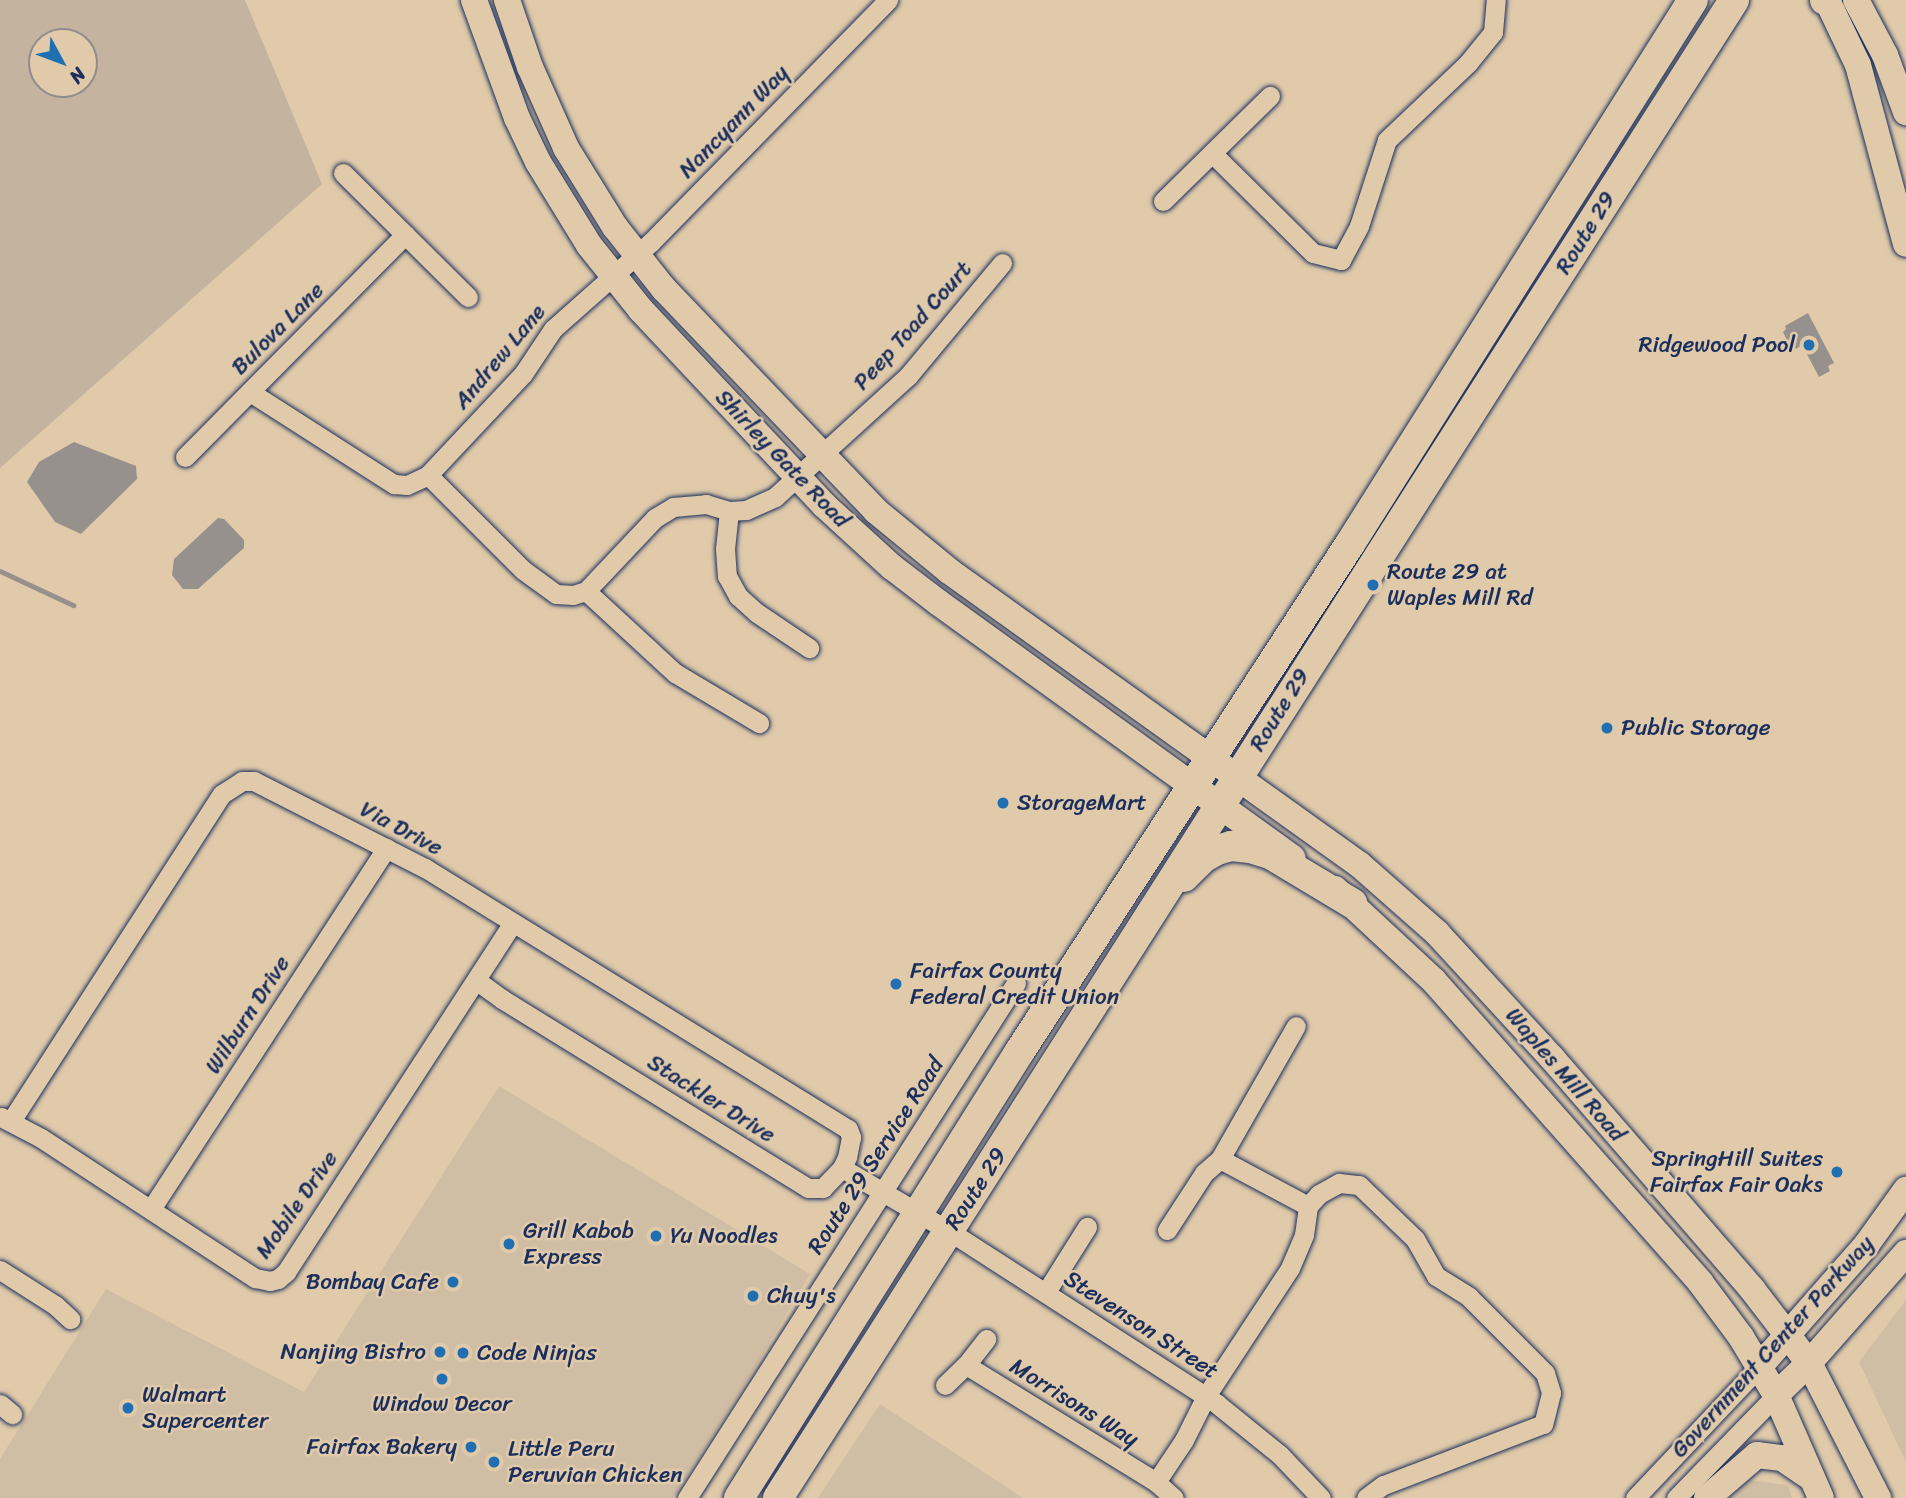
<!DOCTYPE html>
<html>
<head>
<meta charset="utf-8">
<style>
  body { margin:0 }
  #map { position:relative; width:1906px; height:1498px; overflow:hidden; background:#e0caaa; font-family:Sriracha,sans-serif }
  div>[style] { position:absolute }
  .built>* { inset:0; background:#d0bea4 }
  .green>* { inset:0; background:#c3b39f }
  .water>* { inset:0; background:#97918e }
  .stream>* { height:5px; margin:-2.5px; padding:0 2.5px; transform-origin:2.5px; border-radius:2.5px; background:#97918e }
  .roads { filter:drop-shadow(0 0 2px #1b2f5e) drop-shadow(0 0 2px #1b2f5e) }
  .street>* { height:19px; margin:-9.5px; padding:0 9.5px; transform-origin:9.5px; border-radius:9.5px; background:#e0caaa }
  .secondary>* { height:26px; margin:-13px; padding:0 13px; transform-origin:13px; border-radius:13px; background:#e0caaa }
  .primary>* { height:30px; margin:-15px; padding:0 15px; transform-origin:15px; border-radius:15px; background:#e0caaa }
  .dots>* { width:19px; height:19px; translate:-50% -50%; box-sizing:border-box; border:4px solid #e0caaa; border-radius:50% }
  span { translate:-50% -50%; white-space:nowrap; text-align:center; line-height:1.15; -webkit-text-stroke:5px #e0caaa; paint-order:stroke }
  .street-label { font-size:23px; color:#1b2f5e }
  .poi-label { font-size:23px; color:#1b2f5e }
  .right { translate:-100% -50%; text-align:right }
  .left { translate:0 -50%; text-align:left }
  .north { position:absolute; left:28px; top:28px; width:70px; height:70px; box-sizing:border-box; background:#e0caaa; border:2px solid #918c8c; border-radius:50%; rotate:131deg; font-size:19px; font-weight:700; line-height:28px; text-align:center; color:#1b2f5e }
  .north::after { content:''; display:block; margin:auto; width:24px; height:32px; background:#1f6fb2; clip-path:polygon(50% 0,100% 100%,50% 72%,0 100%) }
</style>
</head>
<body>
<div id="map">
  <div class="built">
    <div style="clip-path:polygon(499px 1086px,810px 1274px,743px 1388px,673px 1498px,0 1498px,0 1459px,106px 1289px,304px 1392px)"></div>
    <div style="clip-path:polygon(1906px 1300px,1906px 1462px,1859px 1362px)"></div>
    <div style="clip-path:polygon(880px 1404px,1023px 1498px,818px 1498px)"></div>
    <div style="clip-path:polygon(1748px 1480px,1788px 1485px,1792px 1498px,1729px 1498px)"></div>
  </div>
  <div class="green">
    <div style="clip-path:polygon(evenodd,0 0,245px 0,322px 184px,0 468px,0 0,42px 42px,84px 42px,84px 84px,42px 84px,42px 42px)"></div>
  </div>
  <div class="water">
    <div style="clip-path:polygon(1808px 313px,1834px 363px,1828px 366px,1830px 371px,1819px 377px,1802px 345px,1796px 349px,1793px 344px,1790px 346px,1783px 332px,1786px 329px,1785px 326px)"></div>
    <div style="clip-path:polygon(74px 442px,136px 466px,137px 479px,81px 534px,55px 522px,27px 482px,39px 462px)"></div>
    <div style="clip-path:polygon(218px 518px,224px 519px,244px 540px,244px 548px,198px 589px,183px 589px,172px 575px,174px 559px)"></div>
  </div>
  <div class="stream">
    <div style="left:0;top:571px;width:81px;rotate:25deg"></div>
  </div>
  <div class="roads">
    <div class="street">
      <div style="left:1212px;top:153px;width:142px;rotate:44.7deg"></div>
      <div style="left:1313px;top:253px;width:29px;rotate:14deg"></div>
      <div style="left:1341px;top:260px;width:38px;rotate:-62deg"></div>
      <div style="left:1359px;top:226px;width:90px;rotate:-72deg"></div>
      <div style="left:1387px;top:140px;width:112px;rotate:-43.5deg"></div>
      <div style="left:1468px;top:63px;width:40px;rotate:-51deg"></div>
      <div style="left:1493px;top:32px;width:32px;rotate:-85deg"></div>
      <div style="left:343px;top:173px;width:176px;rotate:44.8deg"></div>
      <div style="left:1163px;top:201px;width:150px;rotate:-44.5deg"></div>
      <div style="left:250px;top:392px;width:171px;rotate:32.6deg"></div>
      <div style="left:394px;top:484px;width:13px;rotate:4deg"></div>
      <div style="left:407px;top:485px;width:23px;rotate:-25deg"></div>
      <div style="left:428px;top:475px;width:139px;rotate:-46.8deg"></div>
      <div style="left:523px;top:374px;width:54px;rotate:-56.3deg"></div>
      <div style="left:553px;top:329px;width:131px;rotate:-41.6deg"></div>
      <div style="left:651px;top:242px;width:339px;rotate:-45.6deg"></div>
      <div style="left:185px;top:457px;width:313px;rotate:-45.3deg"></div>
      <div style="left:428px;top:475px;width:134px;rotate:45deg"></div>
      <div style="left:523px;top:570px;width:41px;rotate:36deg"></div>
      <div style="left:556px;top:594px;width:17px;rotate:3deg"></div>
      <div style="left:573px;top:595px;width:14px;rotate:-17deg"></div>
      <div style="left:586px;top:591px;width:100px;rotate:-46.6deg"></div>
      <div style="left:655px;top:518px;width:21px;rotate:-31deg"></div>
      <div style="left:673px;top:507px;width:33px;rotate:-5deg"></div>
      <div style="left:706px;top:504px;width:24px;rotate:17deg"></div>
      <div style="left:729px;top:511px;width:17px;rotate:-3deg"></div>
      <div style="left:746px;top:510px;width:32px;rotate:-24deg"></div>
      <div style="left:775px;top:497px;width:180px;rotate:-42.3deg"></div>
      <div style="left:908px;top:376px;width:147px;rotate:-50.2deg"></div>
      <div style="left:729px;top:511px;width:38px;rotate:96deg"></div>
      <div style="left:725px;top:549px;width:27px;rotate:86deg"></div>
      <div style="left:727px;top:576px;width:23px;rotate:61deg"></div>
      <div style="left:738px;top:596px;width:25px;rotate:42deg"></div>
      <div style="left:757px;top:613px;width:63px;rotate:33.9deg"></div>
      <div style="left:586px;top:591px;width:121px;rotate:42.7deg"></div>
      <div style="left:675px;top:673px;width:98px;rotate:30.8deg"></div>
      <div style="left:1px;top:1117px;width:45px;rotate:27.7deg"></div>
      <div style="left:41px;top:1138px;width:256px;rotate:33.2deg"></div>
      <div style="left:255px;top:1278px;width:15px;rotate:11deg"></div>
      <div style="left:270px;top:1281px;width:8px;rotate:-14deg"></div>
      <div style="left:278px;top:1279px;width:11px;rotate:-41deg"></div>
      <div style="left:286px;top:1272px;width:416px;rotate:-57deg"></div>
      <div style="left:11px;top:1121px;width:389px;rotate:-57.2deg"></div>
      <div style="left:222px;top:794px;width:24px;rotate:-33deg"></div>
      <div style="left:242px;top:781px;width:12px"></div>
      <div style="left:254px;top:781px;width:192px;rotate:27deg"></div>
      <div style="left:425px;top:868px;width:497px;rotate:31.7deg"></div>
      <div style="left:848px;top:1129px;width:9px;rotate:69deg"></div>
      <div style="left:851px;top:1137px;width:20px;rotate:101deg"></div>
      <div style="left:847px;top:1157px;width:12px;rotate:114deg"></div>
      <div style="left:842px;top:1168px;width:28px;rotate:134deg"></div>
      <div style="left:823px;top:1188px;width:15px;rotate:180deg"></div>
      <div style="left:808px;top:1188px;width:360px;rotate:-148.3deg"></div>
      <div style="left:502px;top:999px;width:32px;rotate:-144deg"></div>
      <div style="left:1220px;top:1159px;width:153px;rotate:-60.3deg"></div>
      <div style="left:842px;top:1168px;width:124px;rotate:30.5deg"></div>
      <div style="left:949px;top:1231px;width:319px;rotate:32.8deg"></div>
      <div style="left:1217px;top:1404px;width:81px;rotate:39deg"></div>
      <div style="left:1280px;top:1455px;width:59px;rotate:46.4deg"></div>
      <div style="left:151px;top:1209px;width:431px;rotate:-56.9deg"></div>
      <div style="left:1167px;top:1230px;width:68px;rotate:-57deg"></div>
      <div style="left:1204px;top:1173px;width:21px;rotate:-41deg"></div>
      <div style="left:1220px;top:1159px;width:100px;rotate:28.1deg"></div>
      <div style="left:0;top:1270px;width:65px;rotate:32.5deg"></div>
      <div style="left:55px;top:1305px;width:21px;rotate:43deg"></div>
      <div style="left:1046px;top:1292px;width:77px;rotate:-57.8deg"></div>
      <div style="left:966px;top:1365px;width:223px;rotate:31.6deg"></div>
      <div style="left:1156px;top:1482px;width:24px;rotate:42deg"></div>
      <div style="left:945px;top:1385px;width:29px;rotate:-44deg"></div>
      <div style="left:966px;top:1365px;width:33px;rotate:-52deg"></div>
      <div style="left:0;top:1404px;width:16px;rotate:40deg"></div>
      <div style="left:1156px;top:1482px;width:50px;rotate:-56.3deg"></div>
      <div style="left:1184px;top:1440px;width:49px;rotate:-63.4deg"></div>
      <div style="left:1206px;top:1396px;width:153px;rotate:-56.7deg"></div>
      <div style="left:1290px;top:1268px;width:36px;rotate:-67deg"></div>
      <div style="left:1304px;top:1235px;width:29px;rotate:-82deg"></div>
      <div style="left:1308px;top:1206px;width:16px;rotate:-47deg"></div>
      <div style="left:1319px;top:1194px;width:23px;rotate:-29deg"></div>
      <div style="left:1339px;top:1183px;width:20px;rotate:6deg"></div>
      <div style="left:1359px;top:1185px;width:78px;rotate:44deg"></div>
      <div style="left:1415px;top:1239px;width:43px;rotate:60.4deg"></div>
      <div style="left:1436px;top:1276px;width:39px;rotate:32deg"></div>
      <div style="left:1469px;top:1297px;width:107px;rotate:45deg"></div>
      <div style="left:1545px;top:1373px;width:21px;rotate:73deg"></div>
      <div style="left:1551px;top:1393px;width:32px;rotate:104deg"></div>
      <div style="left:1543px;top:1424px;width:171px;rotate:159.1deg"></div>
      <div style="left:1383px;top:1485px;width:21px;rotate:143deg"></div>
      <div style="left:687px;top:1498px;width:611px;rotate:-57.43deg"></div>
      <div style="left:1635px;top:1498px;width:182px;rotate:-46.6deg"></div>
      <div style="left:1676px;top:1498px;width:144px;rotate:-45.8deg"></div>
    </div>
    <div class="secondary">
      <div style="left:474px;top:0;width:126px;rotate:70deg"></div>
      <div style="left:517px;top:118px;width:49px;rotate:64.5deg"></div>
      <div style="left:538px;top:162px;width:97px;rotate:58.4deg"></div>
      <div style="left:589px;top:245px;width:83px;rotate:51.3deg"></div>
      <div style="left:641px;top:310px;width:267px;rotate:46.8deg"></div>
      <div style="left:824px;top:505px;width:92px;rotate:42.4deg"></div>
      <div style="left:892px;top:567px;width:59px;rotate:37.5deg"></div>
      <div style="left:939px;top:603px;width:436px;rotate:35.8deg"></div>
      <div style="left:507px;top:0;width:71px;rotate:71.1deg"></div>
      <div style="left:530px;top:67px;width:89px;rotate:66deg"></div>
      <div style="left:566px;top:148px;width:93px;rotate:58.2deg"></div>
      <div style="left:615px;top:227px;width:79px;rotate:51.7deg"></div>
      <div style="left:664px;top:289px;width:307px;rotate:46.3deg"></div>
      <div style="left:876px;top:511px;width:94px;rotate:39.4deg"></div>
      <div style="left:949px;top:571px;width:505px;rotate:35.58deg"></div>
      <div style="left:1360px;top:865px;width:103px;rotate:41.4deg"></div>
      <div style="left:1437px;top:933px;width:170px;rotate:47.4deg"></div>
      <div style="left:1552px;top:1058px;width:306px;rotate:49.1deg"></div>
      <div style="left:1752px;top:1289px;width:93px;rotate:52.4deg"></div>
      <div style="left:1809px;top:1363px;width:152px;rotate:62.9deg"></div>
      <div style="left:1827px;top:0;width:72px;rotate:64.5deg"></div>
      <div style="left:1858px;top:65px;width:185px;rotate:75deg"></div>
      <div style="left:1856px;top:0;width:62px;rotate:62.2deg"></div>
      <div style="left:1885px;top:55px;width:61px;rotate:69.8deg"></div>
      <div style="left:1335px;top:889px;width:135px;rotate:42.9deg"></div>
      <div style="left:1434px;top:981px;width:402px;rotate:48.5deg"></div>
      <div style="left:1700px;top:1282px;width:69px;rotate:53.3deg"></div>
      <div style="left:1741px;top:1337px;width:68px;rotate:58.9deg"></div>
      <div style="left:1776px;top:1395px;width:112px;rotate:66.4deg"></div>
      <div style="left:1760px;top:1366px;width:162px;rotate:-48.7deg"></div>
      <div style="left:1867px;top:1244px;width:67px;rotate:-54.2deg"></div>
      <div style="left:1776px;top:1395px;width:46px;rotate:-44.1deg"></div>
      <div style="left:1809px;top:1363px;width:147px;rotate:-48.6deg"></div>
      <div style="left:1707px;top:1498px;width:66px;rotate:-40.7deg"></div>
      <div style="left:1757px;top:1455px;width:25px;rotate:7deg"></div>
      <div style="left:1782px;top:1458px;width:36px;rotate:34deg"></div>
    </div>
    <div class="primary">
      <div style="left:1825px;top:0;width:2px;rotate:27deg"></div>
      <div style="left:1184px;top:877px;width:27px;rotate:-45deg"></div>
      <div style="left:1203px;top:858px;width:16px;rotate:-30deg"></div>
      <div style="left:1217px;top:850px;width:15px;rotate:-16deg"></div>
      <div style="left:1231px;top:846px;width:19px;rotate:6deg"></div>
      <div style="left:1250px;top:848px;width:21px;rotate:17deg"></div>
      <div style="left:1270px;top:854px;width:96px;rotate:30.9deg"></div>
      <div style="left:739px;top:1498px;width:528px;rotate:-57.85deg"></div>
      <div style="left:1020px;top:1051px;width:605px;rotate:-56.94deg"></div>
      <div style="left:1350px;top:544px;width:643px;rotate:-57.77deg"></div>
      <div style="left:778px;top:1498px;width:1777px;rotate:-57.45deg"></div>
    </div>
  </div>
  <div class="dots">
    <div style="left:1809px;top:345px;background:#1f6fb2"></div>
    <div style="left:1373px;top:585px;background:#1f6fb2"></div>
    <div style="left:1607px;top:728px;background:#1f6fb2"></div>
    <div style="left:1003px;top:803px;background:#1f6fb2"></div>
    <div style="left:896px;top:984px;background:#1f6fb2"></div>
    <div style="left:1837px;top:1172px;background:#1f6fb2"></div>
    <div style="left:656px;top:1236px;background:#1f6fb2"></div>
    <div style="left:509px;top:1244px;background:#1f6fb2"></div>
    <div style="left:453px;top:1282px;background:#1f6fb2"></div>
    <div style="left:753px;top:1296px;background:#1f6fb2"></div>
    <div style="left:440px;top:1352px;background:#1f6fb2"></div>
    <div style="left:463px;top:1353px;background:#1f6fb2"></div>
    <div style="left:442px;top:1379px;background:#1f6fb2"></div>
    <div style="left:128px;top:1408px;background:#1f6fb2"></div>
    <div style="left:471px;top:1447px;background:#1f6fb2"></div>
    <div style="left:494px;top:1462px;background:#1f6fb2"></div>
  </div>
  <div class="street-label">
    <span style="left:734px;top:122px;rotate:-46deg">Nancyann Way</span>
    <span style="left:1586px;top:233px;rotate:-58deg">Route 29</span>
    <span style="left:913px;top:326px;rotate:-48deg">Peep Toad Court</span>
    <span style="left:278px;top:329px;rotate:-45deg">Bulova Lane</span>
    <span style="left:500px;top:357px;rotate:-50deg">Andrew Lane</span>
    <span style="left:782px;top:459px;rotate:46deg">Shirley Gate Road</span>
    <span style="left:1280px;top:710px;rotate:-58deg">Route 29</span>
    <span style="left:401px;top:829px;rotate:28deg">Via Drive</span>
    <span style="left:248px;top:1015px;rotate:-57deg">Wilburn Drive</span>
    <span style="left:1565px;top:1075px;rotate:49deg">Waples Mill Road</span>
    <span style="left:711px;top:1099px;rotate:32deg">Stackler Drive</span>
    <span style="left:876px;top:1156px;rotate:-57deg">Route 29 Service Road</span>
    <span style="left:976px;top:1189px;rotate:-57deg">Route 29</span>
    <span style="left:297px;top:1205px;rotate:-55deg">Mobile Drive</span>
    <span style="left:1141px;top:1325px;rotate:33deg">Stevenson Street</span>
    <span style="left:1773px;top:1347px;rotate:-48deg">Government Center Parkway</span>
    <span style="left:1074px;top:1403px;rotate:32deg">Morrisons Way</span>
  </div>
  <div class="poi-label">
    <span class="right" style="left:1795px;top:345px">Ridgewood Pool</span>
    <span class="left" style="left:1387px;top:585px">Route 29 at<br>Waples Mill Rd</span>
    <span class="left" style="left:1621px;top:728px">Public Storage</span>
    <span class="left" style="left:1017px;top:803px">StorageMart</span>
    <span class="left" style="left:910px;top:984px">Fairfax County<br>Federal Credit Union</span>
    <span class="right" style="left:1823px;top:1172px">SpringHill Suites<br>Fairfax Fair Oaks</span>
    <span class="left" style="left:523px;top:1244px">Grill Kabob<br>Express</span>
    <span class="left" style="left:670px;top:1236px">Yu Noodles</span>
    <span class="right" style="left:439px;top:1282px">Bombay Cafe</span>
    <span class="left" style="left:767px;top:1296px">Chuy's</span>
    <span class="right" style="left:426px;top:1352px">Nanjing Bistro</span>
    <span class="left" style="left:477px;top:1353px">Code Ninjas</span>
    <span class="left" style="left:142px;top:1408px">Walmart<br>Supercenter</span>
    <span style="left:442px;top:1404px">Window Decor</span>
    <span class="right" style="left:457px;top:1447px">Fairfax Bakery</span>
    <span class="left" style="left:508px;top:1462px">Little Peru<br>Peruvian Chicken</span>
  </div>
  <div class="north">N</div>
</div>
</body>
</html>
